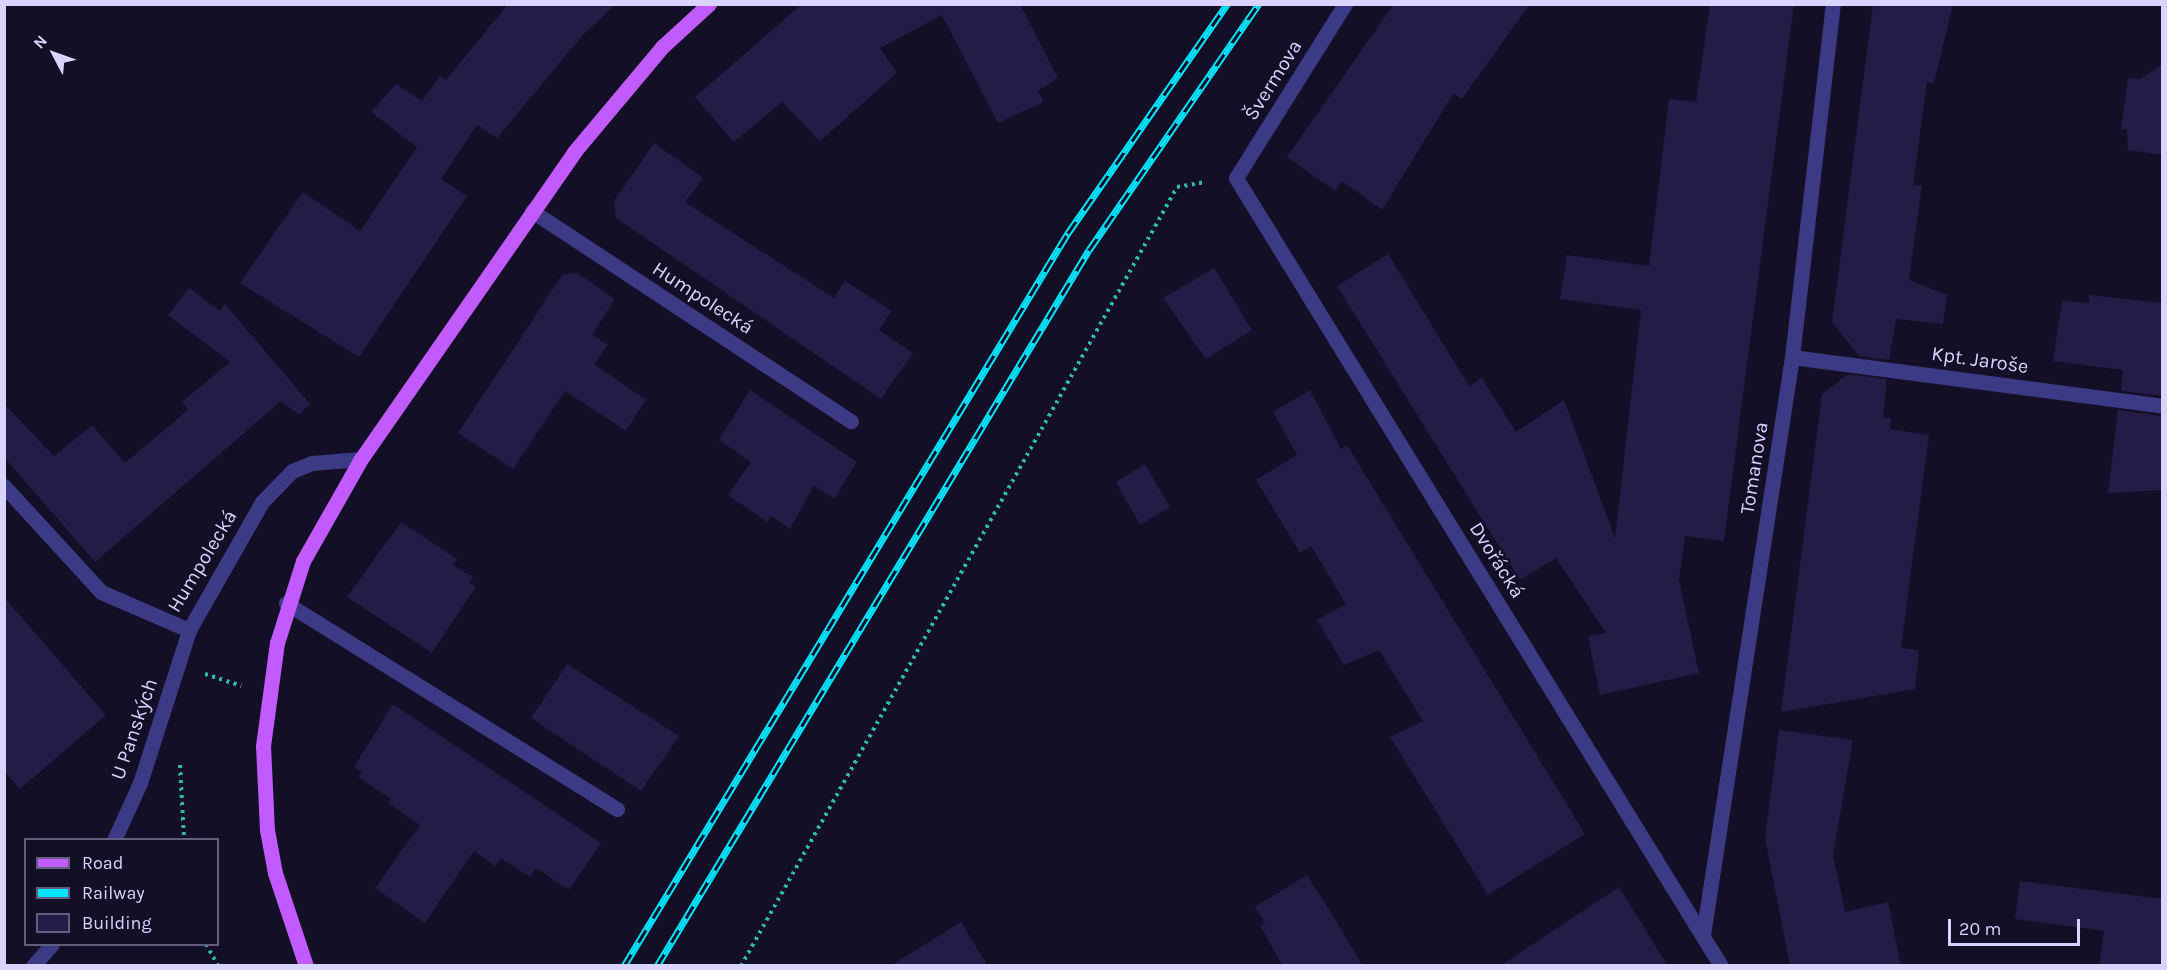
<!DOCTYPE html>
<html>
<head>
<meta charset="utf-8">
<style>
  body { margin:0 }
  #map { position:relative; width:2167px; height:970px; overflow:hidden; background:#130f26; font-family:Karla,sans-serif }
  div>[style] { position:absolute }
  .building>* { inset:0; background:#241b47 }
  .path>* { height:4px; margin-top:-2px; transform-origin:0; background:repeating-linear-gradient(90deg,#2fb8b0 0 3px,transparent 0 7.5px) }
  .minor>* { height:15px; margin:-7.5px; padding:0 7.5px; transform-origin:7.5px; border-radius:7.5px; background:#3d3a85 }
  .major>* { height:15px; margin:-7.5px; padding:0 7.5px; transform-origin:7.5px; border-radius:7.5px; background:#c25bff }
  .rail>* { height:7px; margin-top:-3.5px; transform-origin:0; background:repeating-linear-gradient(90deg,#130f26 0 14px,#00e5ff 0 28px); box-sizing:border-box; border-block:2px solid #00e5ff }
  span { translate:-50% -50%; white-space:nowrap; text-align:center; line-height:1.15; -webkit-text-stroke:4.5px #130f26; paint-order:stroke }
  .street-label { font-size:20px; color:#d9d4ff }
  .frame { position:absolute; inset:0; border:6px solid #d9d4ff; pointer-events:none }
  .legend { position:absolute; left:24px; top:838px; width:195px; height:108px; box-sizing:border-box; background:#130f26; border:2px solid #625e7d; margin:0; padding:8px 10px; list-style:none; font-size:18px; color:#d9d4ff }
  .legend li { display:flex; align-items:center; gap:12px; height:30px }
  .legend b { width:30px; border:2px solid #625e7d }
  .north { position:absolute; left:24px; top:24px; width:60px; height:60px; -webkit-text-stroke:4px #130f26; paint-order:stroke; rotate:311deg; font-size:16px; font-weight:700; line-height:24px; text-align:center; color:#d9d4ff }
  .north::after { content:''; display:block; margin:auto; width:21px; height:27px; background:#d9d4ff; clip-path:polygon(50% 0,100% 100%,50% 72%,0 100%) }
  .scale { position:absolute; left:1948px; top:919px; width:132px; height:27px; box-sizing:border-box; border:3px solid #d9d4ff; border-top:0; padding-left:8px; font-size:18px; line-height:21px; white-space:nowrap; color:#d9d4ff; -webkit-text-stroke:4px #130f26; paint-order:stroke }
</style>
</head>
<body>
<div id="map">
  <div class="building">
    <div style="clip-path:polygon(508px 4px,616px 4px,582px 36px,497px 138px,477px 125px,441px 179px,467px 196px,359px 357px,240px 283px,303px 192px,360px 231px,417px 147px,371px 112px,396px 84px,422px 101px,440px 76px,446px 80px)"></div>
    <div style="clip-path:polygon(802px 4px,1020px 4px,1058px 78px,1038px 91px,1044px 102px,998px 123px,942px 15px,880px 48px,897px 73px,820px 141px,782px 102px,734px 142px,695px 97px)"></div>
    <div style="clip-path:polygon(1394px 4px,1530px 4px,1462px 99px,1453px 94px,1382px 210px,1342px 181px,1335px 191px,1287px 157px)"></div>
    <div style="clip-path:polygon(1710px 4px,1794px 4px,1724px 541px,1685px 536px,1679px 580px,1699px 673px,1600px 695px,1588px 636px,1606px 633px,1556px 558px,1520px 580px,1337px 286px,1388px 254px,1469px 386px,1482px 378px,1516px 432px,1564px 400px,1615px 538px,1641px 310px,1560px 299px,1567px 255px,1649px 266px,1669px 99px,1696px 102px)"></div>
    <div style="clip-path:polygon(1873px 4px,1953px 4px,1934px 83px,1927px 82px,1913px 186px,1922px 185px,1909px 280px,1947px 295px,1943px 324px,1896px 319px,1889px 360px,1859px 356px,1832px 322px)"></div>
    <div style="clip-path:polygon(2163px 64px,2163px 155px,2128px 150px,2127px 129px,2121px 129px,2128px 78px,2140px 79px)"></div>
    <div style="clip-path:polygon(654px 143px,703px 178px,685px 202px,834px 298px,845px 281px,892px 311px,879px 330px,913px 353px,881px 399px,616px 218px,614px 201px)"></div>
    <div style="clip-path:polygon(1214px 268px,1252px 330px,1206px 359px,1163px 298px)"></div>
    <div style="clip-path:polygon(577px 273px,615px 299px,592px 335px,608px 345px,594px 364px,646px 400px,626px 431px,565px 391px,513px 469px,458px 433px,562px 275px)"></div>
    <div style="clip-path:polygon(189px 288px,220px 311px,225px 304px,310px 404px,299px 415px,281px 401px,95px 562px,4px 457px,4px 404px,54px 456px,92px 425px,125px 463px,188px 410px,182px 402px,230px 362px,168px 315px)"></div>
    <div style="clip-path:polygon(2089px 295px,2163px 303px,2163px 396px,2121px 391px,2123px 370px,2053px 361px,2062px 301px,2089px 303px)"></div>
    <div style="clip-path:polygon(1848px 374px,1887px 379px,1883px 418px,1891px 418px,1890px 429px,1929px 435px,1901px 648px,1919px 650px,1915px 689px,1781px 712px,1822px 394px)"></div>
    <div style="clip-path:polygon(750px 390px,857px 462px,834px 499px,814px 485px,790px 529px,771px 516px,767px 522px,728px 495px,751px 462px,719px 440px)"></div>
    <div style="clip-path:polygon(1310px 390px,1341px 449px,1347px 445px,1585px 834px,1488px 895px,1390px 737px,1423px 721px,1379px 650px,1344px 665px,1317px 620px,1346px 604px,1311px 546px,1300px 553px,1256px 480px,1297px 455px,1273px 412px)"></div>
    <div style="clip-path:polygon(2118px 410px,2163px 416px,2163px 490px,2108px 493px)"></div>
    <div style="clip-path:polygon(1145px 464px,1170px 507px,1140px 525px,1116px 482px)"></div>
    <div style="clip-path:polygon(401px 522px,457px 559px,453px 565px,473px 577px,469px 583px,476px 587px,432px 653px,347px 597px)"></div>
    <div style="clip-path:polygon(4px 597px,106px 715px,20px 789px,4px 771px)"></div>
    <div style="clip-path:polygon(567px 664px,679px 736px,641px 791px,531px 718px)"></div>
    <div style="clip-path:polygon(393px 704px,601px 843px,569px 890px,536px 868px,530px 877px,501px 858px,495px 866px,474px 851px,425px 923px,375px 888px,420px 825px,388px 803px,391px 799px,358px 777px,362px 772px,354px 767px)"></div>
    <div style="clip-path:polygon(1779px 730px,1853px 740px,1833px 855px,1845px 912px,1888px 902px,1901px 966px,1790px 966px,1765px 838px)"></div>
    <div style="clip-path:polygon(1307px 875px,1330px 911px,1363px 966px,1283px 966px,1260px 926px,1265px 923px,1255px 907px)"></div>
    <div style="clip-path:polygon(2020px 881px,2163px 899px,2163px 966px,2099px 966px,2104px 931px,2015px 919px)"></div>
    <div style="clip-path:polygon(1619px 887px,1668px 966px,1500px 966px)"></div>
    <div style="clip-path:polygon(961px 922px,988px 966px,890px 966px)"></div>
  </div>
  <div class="path">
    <div style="left:205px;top:674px;width:38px;rotate:18deg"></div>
    <div style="left:180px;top:765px;width:75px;rotate:86.9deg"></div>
    <div style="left:206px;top:944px;width:25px;rotate:61deg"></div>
    <div style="left:741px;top:966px;width:893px;rotate:-60.76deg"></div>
    <div style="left:1177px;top:187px;width:29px;rotate:-10deg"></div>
  </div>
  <div class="minor">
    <div style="left:1345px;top:4px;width:205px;rotate:122.1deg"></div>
    <div style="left:1236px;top:178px;width:925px;rotate:58.39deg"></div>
    <div style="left:532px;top:211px;width:382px;rotate:33.4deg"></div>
    <div style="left:1792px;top:357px;width:373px;rotate:7.5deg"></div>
    <div style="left:4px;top:486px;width:144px;rotate:47.5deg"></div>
    <div style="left:101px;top:592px;width:96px;rotate:23.4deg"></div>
    <div style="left:286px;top:603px;width:390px;rotate:31.9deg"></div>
    <div style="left:114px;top:840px;width:63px;rotate:-65.5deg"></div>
    <div style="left:140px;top:783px;width:161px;rotate:-72.2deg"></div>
    <div style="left:189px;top:630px;width:147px;rotate:-60.3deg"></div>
    <div style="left:262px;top:502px;width:43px;rotate:-45.9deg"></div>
    <div style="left:292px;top:471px;width:22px;rotate:-22deg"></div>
    <div style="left:312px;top:463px;width:49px;rotate:-4.7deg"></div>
    <div style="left:1703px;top:935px;width:585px;rotate:-81.25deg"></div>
    <div style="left:1792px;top:357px;width:355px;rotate:-83.4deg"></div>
    <div style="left:33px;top:966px;width:29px;rotate:-49deg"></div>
  </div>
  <div class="major">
    <div style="left:306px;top:966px;width:98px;rotate:-108.4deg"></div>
    <div style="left:275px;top:873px;width:44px;rotate:-100.5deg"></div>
    <div style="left:267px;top:830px;width:84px;rotate:-92.7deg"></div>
    <div style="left:263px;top:746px;width:104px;rotate:-82.3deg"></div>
    <div style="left:277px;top:643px;width:86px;rotate:-72.4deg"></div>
    <div style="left:303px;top:561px;width:117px;rotate:-60.4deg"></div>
    <div style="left:361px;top:459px;width:374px;rotate:-55.2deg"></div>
    <div style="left:574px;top:152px;width:137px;rotate:-50deg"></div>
    <div style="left:662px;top:47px;width:64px;rotate:-42.5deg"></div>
  </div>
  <div class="rail">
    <div style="left:624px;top:966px;width:857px;rotate:-58.8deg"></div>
    <div style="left:1068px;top:233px;width:279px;rotate:-55.2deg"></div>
    <div style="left:657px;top:966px;width:836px;rotate:-58.9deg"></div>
    <div style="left:1089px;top:250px;width:299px;rotate:-55.4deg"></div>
  </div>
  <div class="street-label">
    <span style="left:1273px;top:80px;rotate:-58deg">Švermova</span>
    <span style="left:703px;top:298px;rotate:33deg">Humpolecká</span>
    <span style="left:1980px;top:360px;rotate:8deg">Kpt. Jaroše</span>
    <span style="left:1754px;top:468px;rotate:-81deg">Tomanova</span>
    <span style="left:1497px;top:560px;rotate:58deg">Dvořácká</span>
    <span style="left:202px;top:561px;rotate:-59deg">Humpolecká</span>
    <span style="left:134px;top:729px;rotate:-71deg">U Panských</span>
  </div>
  <div class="frame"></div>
  <ul class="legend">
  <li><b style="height:8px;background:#c25bff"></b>Road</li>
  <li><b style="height:8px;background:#00e5ff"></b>Railway</li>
  <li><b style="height:16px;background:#241b47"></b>Building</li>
  </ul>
  <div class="north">N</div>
  <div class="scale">20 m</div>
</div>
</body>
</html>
